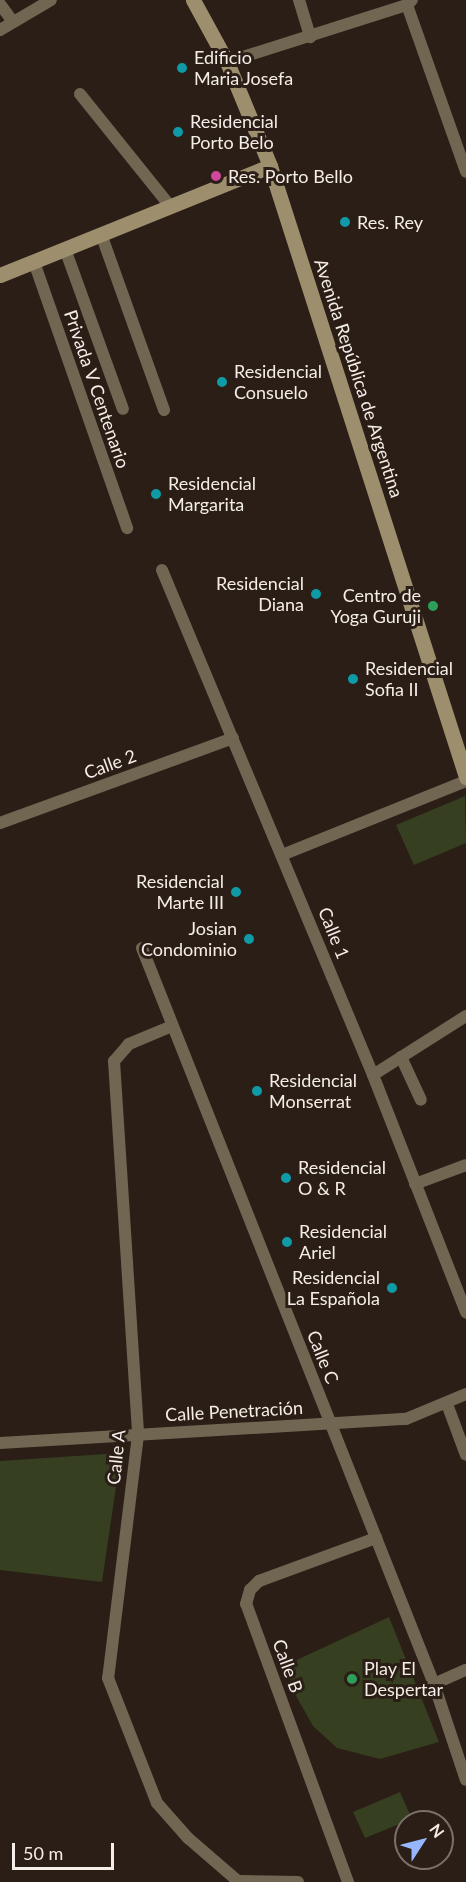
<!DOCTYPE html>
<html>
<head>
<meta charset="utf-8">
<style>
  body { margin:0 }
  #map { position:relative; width:466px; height:1882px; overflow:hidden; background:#2a1e16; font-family:Lato,sans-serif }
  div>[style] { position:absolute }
  .green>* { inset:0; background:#363f1f }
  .street>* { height:12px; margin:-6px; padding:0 6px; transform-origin:6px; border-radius:6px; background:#706652 }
  .secondary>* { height:15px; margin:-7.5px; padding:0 7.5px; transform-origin:7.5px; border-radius:7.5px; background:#9d8e6d }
  .dots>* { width:16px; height:16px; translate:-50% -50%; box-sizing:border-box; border:3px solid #2a1e16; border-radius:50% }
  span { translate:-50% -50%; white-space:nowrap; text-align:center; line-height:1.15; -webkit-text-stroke:6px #2a1e16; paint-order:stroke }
  .poi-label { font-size:18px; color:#f5ede8 }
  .left { translate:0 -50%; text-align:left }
  .right { translate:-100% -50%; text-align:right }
  .street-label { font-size:18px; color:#f5ede8 }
  .north { position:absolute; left:394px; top:1810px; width:60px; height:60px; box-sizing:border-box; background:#2a1e16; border:2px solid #7b716a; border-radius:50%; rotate:54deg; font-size:16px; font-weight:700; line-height:24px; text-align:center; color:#f5ede8 }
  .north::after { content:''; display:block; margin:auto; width:21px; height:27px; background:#96b6fd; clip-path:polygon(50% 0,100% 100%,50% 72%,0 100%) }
  .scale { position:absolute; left:12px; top:1843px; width:102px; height:27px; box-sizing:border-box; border:3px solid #f5ede8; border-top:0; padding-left:8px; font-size:18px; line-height:21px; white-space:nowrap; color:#f5ede8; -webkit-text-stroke:4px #2a1e16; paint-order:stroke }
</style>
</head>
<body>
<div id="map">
  <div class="green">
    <div style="clip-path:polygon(465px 796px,466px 843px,414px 865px,396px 825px)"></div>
    <div style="clip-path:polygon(121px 1453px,102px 1582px,0 1570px,0 1461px)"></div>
    <div style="clip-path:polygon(389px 1617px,439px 1742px,380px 1759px,337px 1748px,313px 1726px,295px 1694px,286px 1665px)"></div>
    <div style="clip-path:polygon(400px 1792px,412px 1819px,365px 1838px,353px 1812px)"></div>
  </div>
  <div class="street">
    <div style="left:299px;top:0;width:39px;rotate:73deg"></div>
    <div style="left:0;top:4px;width:22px;rotate:54deg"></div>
    <div style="left:407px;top:5px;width:177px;rotate:70.5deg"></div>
    <div style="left:0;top:30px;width:59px;rotate:-30.5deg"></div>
    <div style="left:227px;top:62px;width:189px;rotate:-17.6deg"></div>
    <div style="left:407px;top:5px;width:7px;rotate:-45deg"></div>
    <div style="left:80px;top:94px;width:144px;rotate:51.2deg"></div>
    <div style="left:101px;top:234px;width:187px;rotate:70.3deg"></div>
    <div style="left:65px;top:249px;width:170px;rotate:70.1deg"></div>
    <div style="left:34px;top:262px;width:282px;rotate:70.7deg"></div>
    <div style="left:162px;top:570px;width:547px;rotate:67.32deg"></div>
    <div style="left:373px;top:1075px;width:255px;rotate:68.6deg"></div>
    <div style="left:0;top:823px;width:248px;rotate:-20deg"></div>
    <div style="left:282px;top:855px;width:198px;rotate:-21.9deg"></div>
    <div style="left:142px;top:948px;width:792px;rotate:68.36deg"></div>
    <div style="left:434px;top:1684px;width:101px;rotate:71.6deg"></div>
    <div style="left:172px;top:1026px;width:47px;rotate:157.3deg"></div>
    <div style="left:129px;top:1044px;width:23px;rotate:131deg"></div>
    <div style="left:114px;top:1061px;width:375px;rotate:86.3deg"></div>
    <div style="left:138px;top:1435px;width:245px;rotate:97deg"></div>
    <div style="left:108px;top:1678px;width:134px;rotate:68.6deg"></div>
    <div style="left:157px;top:1803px;width:47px;rotate:48.5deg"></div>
    <div style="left:188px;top:1838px;width:67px;rotate:40.8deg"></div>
    <div style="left:401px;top:1057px;width:47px;rotate:65.1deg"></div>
    <div style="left:373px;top:1075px;width:110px;rotate:-32.4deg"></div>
    <div style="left:415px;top:1184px;width:54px;rotate:-20.4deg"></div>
    <div style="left:447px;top:1404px;width:54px;rotate:69.6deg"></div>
    <div style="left:0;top:1443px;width:407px;rotate:-3.4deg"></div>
    <div style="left:406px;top:1419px;width:65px;rotate:-22.6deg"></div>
    <div style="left:434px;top:1684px;width:35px;rotate:-24deg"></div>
    <div style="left:239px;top:1881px;width:59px;rotate:1deg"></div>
    <div style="left:348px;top:1882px;width:296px;rotate:-110.1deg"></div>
    <div style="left:246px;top:1604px;width:15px;rotate:-74deg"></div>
    <div style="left:250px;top:1590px;width:13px;rotate:-45deg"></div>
    <div style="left:259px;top:1581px;width:125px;rotate:-20.2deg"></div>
  </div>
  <div class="secondary">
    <div style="left:193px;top:0;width:71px;rotate:61.3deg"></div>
    <div style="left:227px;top:62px;width:113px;rotate:67.5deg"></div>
    <div style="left:270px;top:166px;width:642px;rotate:72.21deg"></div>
    <div style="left:0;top:275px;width:291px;rotate:-22deg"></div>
  </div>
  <div class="dots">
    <div style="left:182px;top:68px;background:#0f9aa8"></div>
    <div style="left:178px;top:132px;background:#0f9aa8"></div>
    <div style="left:216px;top:176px;background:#d1479c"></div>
    <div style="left:345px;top:222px;background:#0f9aa8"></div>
    <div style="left:222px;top:382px;background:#0f9aa8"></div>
    <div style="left:156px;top:494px;background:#0f9aa8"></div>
    <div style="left:316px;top:594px;background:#0f9aa8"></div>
    <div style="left:433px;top:606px;background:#2e9e5b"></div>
    <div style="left:353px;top:679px;background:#0f9aa8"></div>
    <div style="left:236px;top:892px;background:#0f9aa8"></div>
    <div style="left:249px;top:939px;background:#0f9aa8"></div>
    <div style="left:257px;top:1091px;background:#0f9aa8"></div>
    <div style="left:286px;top:1178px;background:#0f9aa8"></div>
    <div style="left:287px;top:1242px;background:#0f9aa8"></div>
    <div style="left:392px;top:1288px;background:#0f9aa8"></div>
    <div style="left:352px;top:1679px;background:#2e9e5b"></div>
  </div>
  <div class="poi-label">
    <span class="left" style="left:194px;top:68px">Edificio<br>Maria Josefa</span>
    <span class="left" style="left:190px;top:132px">Residencial<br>Porto Belo</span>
    <span class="left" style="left:228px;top:176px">Res. Porto Bello</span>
    <span class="left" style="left:357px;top:222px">Res. Rey</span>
    <span class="left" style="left:234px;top:382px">Residencial<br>Consuelo</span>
    <span class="left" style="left:168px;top:494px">Residencial<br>Margarita</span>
    <span class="right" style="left:304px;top:594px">Residencial<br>Diana</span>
    <span class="right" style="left:421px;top:606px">Centro de<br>Yoga Guruji</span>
    <span class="left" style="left:365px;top:679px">Residencial<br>Sofia II</span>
    <span class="right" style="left:224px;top:892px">Residencial<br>Marte III</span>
    <span class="right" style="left:237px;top:939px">Josian<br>Condominio</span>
    <span class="left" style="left:269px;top:1091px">Residencial<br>Monserrat</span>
    <span class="left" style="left:298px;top:1178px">Residencial<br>O &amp; R</span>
    <span class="left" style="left:299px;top:1242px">Residencial<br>Ariel</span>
    <span class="right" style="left:380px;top:1288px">Residencial<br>La Española</span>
    <span class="left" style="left:364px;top:1679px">Play El<br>Despertar</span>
  </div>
  <div class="street-label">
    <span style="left:359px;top:378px;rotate:72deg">Avenida República de Argentina</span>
    <span style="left:97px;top:389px;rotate:71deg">Privada V Centenario</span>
    <span style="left:110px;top:764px;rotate:-20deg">Calle 2</span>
    <span style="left:334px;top:933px;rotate:68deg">Calle 1</span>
    <span style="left:323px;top:1357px;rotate:68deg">Calle C</span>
    <span style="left:234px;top:1411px;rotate:-3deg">Calle Penetración</span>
    <span style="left:116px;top:1457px;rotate:-84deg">Calle A</span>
    <span style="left:288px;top:1666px;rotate:70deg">Calle B</span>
  </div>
  <div class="north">N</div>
  <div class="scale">50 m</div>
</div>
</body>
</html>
